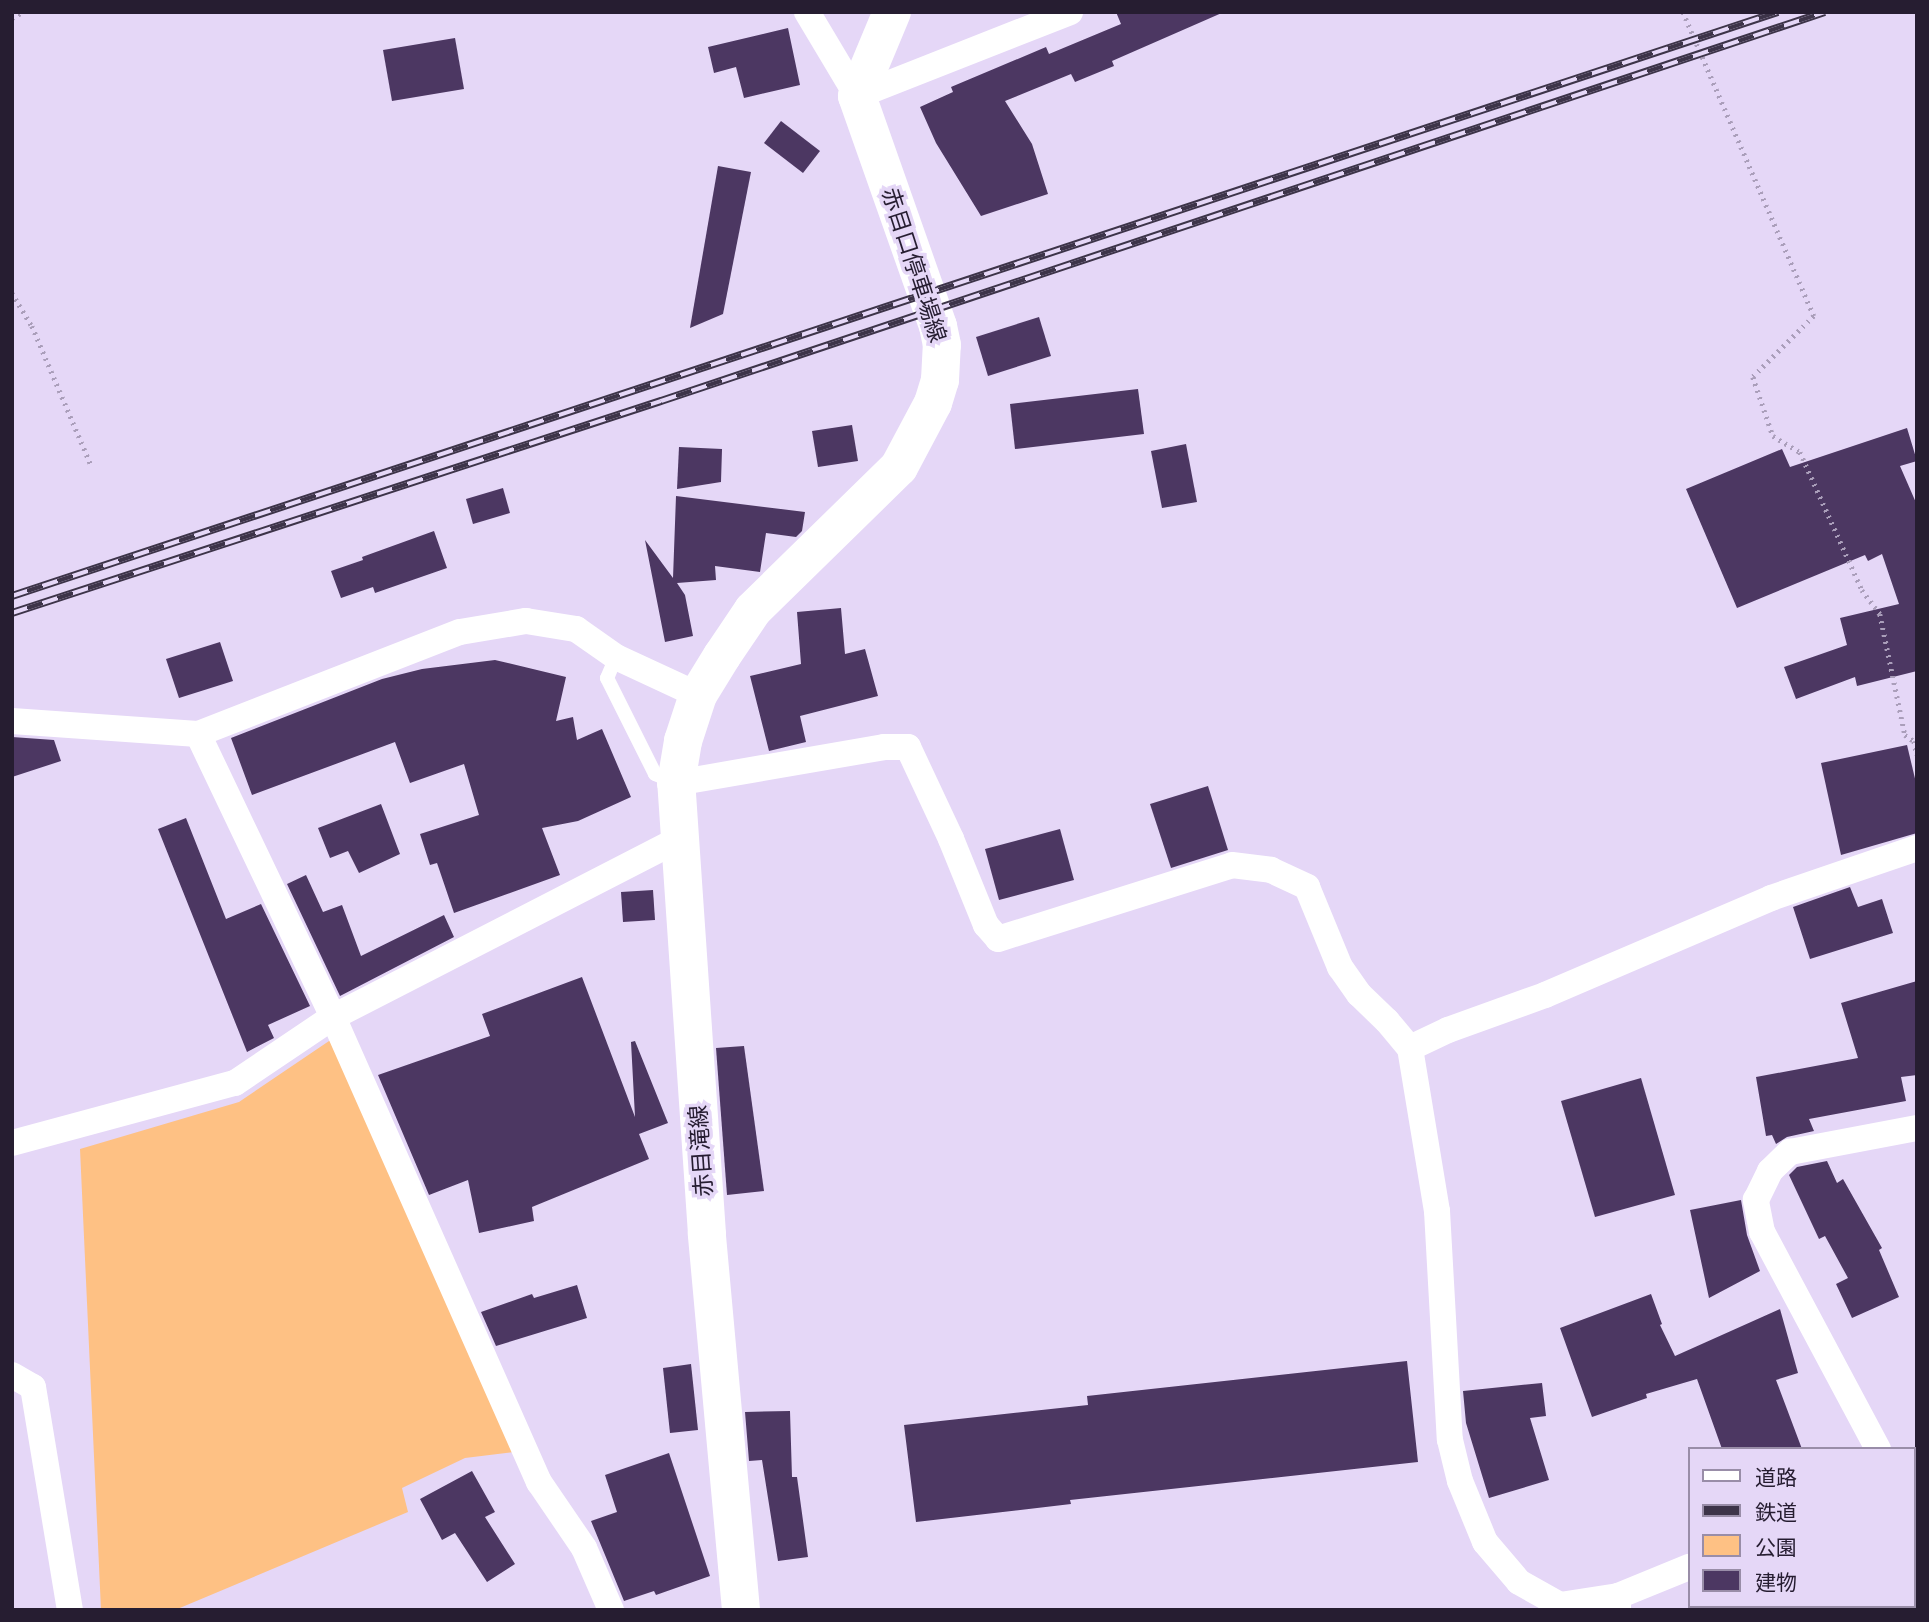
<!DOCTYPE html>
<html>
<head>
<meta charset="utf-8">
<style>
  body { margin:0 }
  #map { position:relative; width:1929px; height:1622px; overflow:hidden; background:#e5d7f7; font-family:Cabin,"Noto Sans JP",sans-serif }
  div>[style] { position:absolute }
  .green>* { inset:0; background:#fec184 }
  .building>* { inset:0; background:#4c3762 }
  .path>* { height:4.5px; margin-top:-2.25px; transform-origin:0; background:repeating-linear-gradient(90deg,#aa9eba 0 2px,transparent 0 7px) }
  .lane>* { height:14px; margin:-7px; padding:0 7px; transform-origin:7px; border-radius:7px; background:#fff }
  .street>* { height:26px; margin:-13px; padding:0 13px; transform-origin:13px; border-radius:13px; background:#fff }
  .secondary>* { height:38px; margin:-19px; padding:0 19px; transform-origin:19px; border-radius:19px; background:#fff }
  .rail>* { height:8px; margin-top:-4px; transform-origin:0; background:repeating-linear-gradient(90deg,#e5d7f7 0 16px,#3d3449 0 32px); box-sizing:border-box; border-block:2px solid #3d3449 }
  span { translate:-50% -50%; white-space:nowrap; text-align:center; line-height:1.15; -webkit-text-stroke:7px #e5d7f7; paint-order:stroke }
  .street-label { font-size:23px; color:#261d31 }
  .frame { position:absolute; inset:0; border:14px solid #261d31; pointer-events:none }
  .legend { position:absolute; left:1688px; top:1447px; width:228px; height:161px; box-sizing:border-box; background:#e5d7f7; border:2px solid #998da8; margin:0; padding:9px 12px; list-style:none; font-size:21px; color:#261d31 }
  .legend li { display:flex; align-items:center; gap:14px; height:35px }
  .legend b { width:35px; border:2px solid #998da8 }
</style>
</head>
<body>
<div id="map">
  <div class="green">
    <div style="clip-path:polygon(332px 1039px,514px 1452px,465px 1458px,402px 1488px,408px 1512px,175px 1610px,101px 1610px,80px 1149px,239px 1102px)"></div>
  </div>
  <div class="building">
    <div style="clip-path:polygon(1116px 12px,1224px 12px,1112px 61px,1114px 66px,1075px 82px,1071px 74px,1005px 101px,1032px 144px,1048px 194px,981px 216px,936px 143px,920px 107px,953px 92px,951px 87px,1046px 47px,1049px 54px,1121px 24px)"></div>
    <div style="clip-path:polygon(788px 28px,800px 85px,744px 98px,736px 67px,714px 73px,708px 47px)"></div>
    <div style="clip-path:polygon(455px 38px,464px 89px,392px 101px,383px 50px)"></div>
    <div style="clip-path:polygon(781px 121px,820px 151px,803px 173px,764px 143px)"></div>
    <div style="clip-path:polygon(718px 166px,751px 172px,723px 314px,690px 328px)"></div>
    <div style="clip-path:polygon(1039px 317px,1051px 356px,988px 376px,976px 337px)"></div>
    <div style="clip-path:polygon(1138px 389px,1144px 434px,1015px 449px,1010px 404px)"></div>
    <div style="clip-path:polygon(852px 425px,858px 461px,818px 467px,812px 431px)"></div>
    <div style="clip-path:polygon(1907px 428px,1917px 461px,1900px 466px,1917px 505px,1917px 671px,1857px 686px,1855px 677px,1796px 699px,1784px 667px,1847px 645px,1840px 618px,1899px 604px,1882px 554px,1868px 561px,1865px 555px,1737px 608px,1686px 489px,1782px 449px,1790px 467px)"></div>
    <div style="clip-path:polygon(1186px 444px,1197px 502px,1162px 508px,1151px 451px)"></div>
    <div style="clip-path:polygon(679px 447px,722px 449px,721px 482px,677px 489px)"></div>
    <div style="clip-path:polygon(503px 488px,510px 513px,473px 524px,466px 499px)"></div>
    <div style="clip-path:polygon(676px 496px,805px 512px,802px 531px,796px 537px,766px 533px,760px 572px,715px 566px,716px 580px,677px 583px,685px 595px,693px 636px,665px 642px,645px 540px,673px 578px)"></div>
    <div style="clip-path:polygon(434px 531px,447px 568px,375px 593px,373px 587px,341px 598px,331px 571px,363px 560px,362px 557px)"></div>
    <div style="clip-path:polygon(841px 608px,845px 654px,865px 649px,878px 696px,800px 716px,806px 742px,769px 751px,750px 676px,801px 664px,797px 612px)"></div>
    <div style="clip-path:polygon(220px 642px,233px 681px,179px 698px,166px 659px)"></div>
    <div style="clip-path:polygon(495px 660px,566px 677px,556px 721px,573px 717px,577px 740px,602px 729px,631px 797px,578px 821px,542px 828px,560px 875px,454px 913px,437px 863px,430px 865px,420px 834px,479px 815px,464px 764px,410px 783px,395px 742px,252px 795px,231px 738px,382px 679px,422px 669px)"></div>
    <div style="clip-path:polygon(12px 737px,54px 740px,61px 761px,12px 777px)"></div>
    <div style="clip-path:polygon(1907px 745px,1917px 787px,1917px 833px,1841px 855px,1821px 763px)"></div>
    <div style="clip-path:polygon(1208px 786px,1228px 850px,1171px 868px,1150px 804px)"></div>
    <div style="clip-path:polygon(381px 804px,400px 854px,359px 873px,348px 851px,330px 858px,318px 828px)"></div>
    <div style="clip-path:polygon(186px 818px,226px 919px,261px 904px,310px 1006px,268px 1025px,274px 1038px,247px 1052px,158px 829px)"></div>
    <div style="clip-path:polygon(1060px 829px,1074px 880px,999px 900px,985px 849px)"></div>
    <div style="clip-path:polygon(306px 875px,323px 912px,342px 905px,361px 956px,444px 915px,454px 937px,340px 996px,287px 884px)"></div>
    <div style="clip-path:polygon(1850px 887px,1858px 907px,1882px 899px,1893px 933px,1810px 959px,1793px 907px)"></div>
    <div style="clip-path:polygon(653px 890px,655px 920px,623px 922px,621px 892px)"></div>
    <div style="clip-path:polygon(582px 977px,635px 1117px,631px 1042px,635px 1041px,668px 1123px,639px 1134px,649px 1159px,532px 1207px,534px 1221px,479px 1233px,468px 1180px,429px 1195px,378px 1075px,490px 1036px,482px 1014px)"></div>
    <div style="clip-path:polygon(1917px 981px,1917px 1075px,1901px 1077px,1906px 1101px,1809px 1119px,1814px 1131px,1787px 1137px,1776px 1144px,1772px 1135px,1766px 1136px,1756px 1077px,1858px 1058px,1841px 1003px)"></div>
    <div style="clip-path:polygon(744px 1046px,764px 1191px,727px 1195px,716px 1048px)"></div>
    <div style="clip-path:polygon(1641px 1078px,1675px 1195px,1595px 1217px,1561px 1101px)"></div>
    <div style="clip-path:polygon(1827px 1161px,1837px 1183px,1843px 1179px,1882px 1248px,1879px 1250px,1899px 1297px,1852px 1318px,1836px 1284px,1848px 1278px,1825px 1236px,1819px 1239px,1789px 1175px,1797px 1167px)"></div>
    <div style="clip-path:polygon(1741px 1200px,1747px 1235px,1760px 1271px,1709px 1298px,1690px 1210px)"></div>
    <div style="clip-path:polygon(577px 1285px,587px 1318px,496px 1346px,481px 1312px,532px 1294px,534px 1298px)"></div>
    <div style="clip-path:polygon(1651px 1294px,1662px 1324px,1660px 1325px,1675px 1356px,1780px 1309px,1798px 1373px,1776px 1380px,1802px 1449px,1722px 1449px,1697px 1379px,1646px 1394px,1647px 1398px,1592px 1417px,1560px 1328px)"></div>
    <div style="clip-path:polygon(1407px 1361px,1418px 1462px,1070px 1500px,1071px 1504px,916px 1522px,904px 1425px,1088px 1405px,1087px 1396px)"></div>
    <div style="clip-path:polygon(691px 1364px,698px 1430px,670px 1433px,663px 1368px)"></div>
    <div style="clip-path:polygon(1542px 1383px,1546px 1416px,1530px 1418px,1549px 1480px,1489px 1498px,1466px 1423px,1463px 1391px)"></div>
    <div style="clip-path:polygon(790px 1411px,792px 1477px,797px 1477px,808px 1557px,778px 1561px,762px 1460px,749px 1461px,745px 1412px)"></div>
    <div style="clip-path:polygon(669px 1453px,710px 1576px,656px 1595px,654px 1591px,624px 1601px,591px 1521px,617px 1512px,605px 1475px)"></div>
    <div style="clip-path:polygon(472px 1471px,495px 1512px,485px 1517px,515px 1564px,487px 1582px,455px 1533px,442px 1540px,420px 1499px)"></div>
  </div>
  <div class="path">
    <div style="left:1683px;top:12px;width:331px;rotate:66.7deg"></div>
    <div style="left:1814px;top:316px;width:86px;rotate:135deg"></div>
    <div style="left:1753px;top:377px;width:62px;rotate:71.3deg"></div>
    <div style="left:1773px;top:436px;width:31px;rotate:31deg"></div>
    <div style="left:1800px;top:452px;width:151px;rotate:65.8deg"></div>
    <div style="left:1862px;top:590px;width:30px;rotate:53deg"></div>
    <div style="left:1880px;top:614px;width:124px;rotate:78.3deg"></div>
    <div style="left:1905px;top:735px;width:11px;rotate:34deg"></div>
    <div style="left:1914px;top:741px;width:14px;rotate:78deg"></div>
    <div style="left:12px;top:18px;width:13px;rotate:-29deg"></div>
    <div style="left:12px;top:293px;width:39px;rotate:59deg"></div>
    <div style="left:32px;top:326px;width:151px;rotate:67deg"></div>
  </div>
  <div class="lane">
    <div style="left:616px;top:657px;width:23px;rotate:113deg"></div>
    <div style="left:607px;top:678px;width:107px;rotate:63.4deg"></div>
    <div style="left:655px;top:774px;width:22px;rotate:22deg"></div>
  </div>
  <div class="street">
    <div style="left:807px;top:12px;width:98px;rotate:59.2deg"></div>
    <div style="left:857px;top:96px;width:229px;rotate:-21.5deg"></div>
    <div style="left:12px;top:721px;width:186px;rotate:4deg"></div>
    <div style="left:198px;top:734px;width:281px;rotate:-21.3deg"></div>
    <div style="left:460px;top:632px;width:67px;rotate:-9.5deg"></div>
    <div style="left:526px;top:621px;width:51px;rotate:9.1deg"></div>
    <div style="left:576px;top:629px;width:49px;rotate:35deg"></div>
    <div style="left:616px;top:657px;width:90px;rotate:24.9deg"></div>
    <div style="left:198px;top:734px;width:314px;rotate:64.5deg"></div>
    <div style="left:333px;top:1017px;width:509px;rotate:66.11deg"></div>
    <div style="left:539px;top:1482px;width:80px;rotate:55.7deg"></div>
    <div style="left:584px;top:1548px;width:68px;rotate:66.5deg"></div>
    <div style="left:676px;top:783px;width:211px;rotate:-9.8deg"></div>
    <div style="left:884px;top:747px;width:24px"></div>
    <div style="left:908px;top:747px;width:102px;rotate:64.9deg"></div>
    <div style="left:951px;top:839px;width:93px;rotate:67.9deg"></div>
    <div style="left:986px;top:925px;width:18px;rotate:49deg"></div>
    <div style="left:998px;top:939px;width:245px;rotate:-17.5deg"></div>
    <div style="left:1232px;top:865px;width:39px;rotate:7deg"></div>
    <div style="left:1271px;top:870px;width:40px;rotate:25deg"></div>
    <div style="left:1307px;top:887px;width:87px;rotate:67.6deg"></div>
    <div style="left:1340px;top:967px;width:33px;rotate:55deg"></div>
    <div style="left:1359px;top:994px;width:39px;rotate:44deg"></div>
    <div style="left:1387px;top:1021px;width:35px;rotate:50deg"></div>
    <div style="left:1410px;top:1048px;width:42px;rotate:-25.3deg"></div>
    <div style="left:1448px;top:1030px;width:103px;rotate:-19.8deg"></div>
    <div style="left:1545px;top:995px;width:246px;rotate:-23.2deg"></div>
    <div style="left:1771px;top:898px;width:154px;rotate:-18.9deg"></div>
    <div style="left:1410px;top:1048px;width:165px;rotate:80.6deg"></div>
    <div style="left:1437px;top:1211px;width:229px;rotate:86.8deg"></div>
    <div style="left:1450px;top:1440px;width:42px;rotate:76.3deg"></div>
    <div style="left:1460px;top:1481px;width:66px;rotate:67.7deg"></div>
    <div style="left:1485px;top:1542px;width:52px;rotate:49.6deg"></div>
    <div style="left:1519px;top:1582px;width:47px;rotate:29.3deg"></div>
    <div style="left:1560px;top:1605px;width:59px;rotate:-8.8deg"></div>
    <div style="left:12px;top:1143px;width:231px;rotate:-15.1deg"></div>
    <div style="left:235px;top:1083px;width:118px;rotate:-34deg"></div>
    <div style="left:333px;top:1017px;width:388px;rotate:-27.2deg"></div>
    <div style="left:12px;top:1375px;width:24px;rotate:30deg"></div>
    <div style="left:33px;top:1387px;width:226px;rotate:80.6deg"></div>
    <div style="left:1878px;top:1449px;width:246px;rotate:-118.1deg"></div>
    <div style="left:1762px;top:1232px;width:33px;rotate:-101deg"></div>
    <div style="left:1756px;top:1200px;width:32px;rotate:-64deg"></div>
    <div style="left:1770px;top:1171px;width:28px;rotate:-44deg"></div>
    <div style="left:1790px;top:1152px;width:129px;rotate:-10.7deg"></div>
    <div style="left:1913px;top:1492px;width:4px;rotate:27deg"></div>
    <div style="left:1618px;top:1610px;width:14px;rotate:-90deg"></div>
    <div style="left:1618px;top:1596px;width:77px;rotate:-22.2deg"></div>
  </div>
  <div class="secondary">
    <div style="left:741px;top:1610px;width:378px;rotate:-95.2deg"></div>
    <div style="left:707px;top:1234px;width:452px;rotate:-93.9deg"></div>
    <div style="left:676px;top:783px;width:43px;rotate:-80.5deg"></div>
    <div style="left:683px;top:741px;width:48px;rotate:-71.9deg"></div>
    <div style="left:698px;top:695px;width:46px;rotate:-58.4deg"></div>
    <div style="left:722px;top:656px;width:55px;rotate:-56deg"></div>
    <div style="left:753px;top:610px;width:204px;rotate:-44.4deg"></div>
    <div style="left:899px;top:467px;width:72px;rotate:-62deg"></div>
    <div style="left:933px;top:403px;width:24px;rotate:-73deg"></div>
    <div style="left:940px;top:380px;width:35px;rotate:-87deg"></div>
    <div style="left:942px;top:345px;width:19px;rotate:-102deg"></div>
    <div style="left:938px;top:326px;width:244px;rotate:-109.4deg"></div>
    <div style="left:857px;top:96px;width:91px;rotate:-67.4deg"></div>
  </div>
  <div class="rail">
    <div style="left:12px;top:596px;width:1860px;rotate:-18.3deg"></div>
    <div style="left:12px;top:613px;width:683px;rotate:-18.09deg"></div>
    <div style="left:661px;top:401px;width:1227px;rotate:-18.48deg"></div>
  </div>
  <div class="street-label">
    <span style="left:914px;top:265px;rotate:72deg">赤目口停車場線</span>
    <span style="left:701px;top:1151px;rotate:-94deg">赤目滝線</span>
  </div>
  <div class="frame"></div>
  <ul class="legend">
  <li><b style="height:9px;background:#fff"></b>道路</li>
  <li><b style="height:9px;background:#3d3449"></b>鉄道</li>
  <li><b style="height:19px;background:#fec184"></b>公園</li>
  <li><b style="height:19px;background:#4c3762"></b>建物</li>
  </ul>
</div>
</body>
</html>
